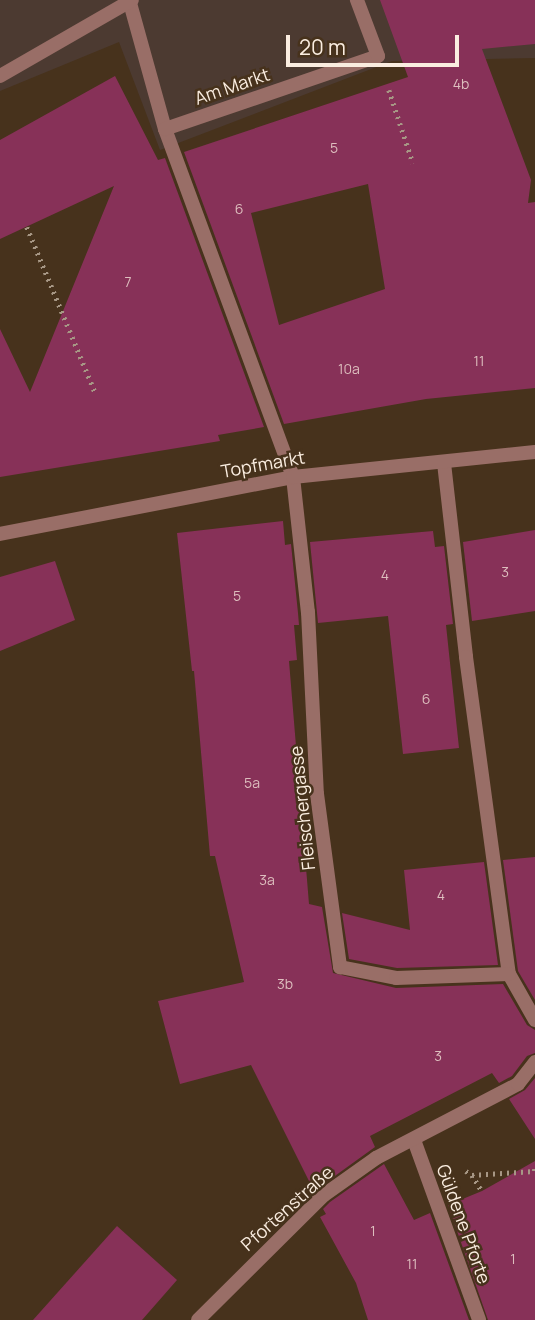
<!DOCTYPE html>
<html>
<head>
<meta charset="utf-8">
<style>
  body { margin:0 }
  #map { position:relative; width:535px; height:1320px; overflow:hidden; background:#47321c; font-family:Manrope,sans-serif }
  div>[style] { position:absolute }
  .commercial>* { inset:0; background:#4c3a31 }
  .building>* { inset:0; background:#873158 }
  .path>* { height:4.5px; margin-top:-2.25px; transform-origin:0; background:repeating-linear-gradient(90deg,#a79785 0 2px,transparent 0 7px) }
  .lane>* { height:14px; margin:-7px; padding:0 7px; transform-origin:7px; border-radius:7px; background:#996e67 }
  .street>* { height:14px; margin:-7px; padding:0 7px; transform-origin:7px; border-radius:7px; background:#996e67 }
  span { translate:-50% -50%; white-space:nowrap; text-align:center; line-height:1.15; -webkit-text-stroke:5px #47321c; paint-order:stroke }
  .number-label { font-size:14px; color:#ddbebe }
  .number-label span { -webkit-text-stroke-width:0 }
  .street-label { font-size:18px; color:#faede0 }
  .scale { position:absolute; left:286px; top:35px; width:173px; height:32px; box-sizing:border-box; border:4px solid #faede0; border-top:0; padding-left:9px; font-size:21px; line-height:24px; white-space:nowrap; color:#faede0; -webkit-text-stroke:5px #47321c; paint-order:stroke }
</style>
</head>
<body>
<div id="map">
  <div class="commercial">
    <div style="clip-path:polygon(0 0,535px 0,535px 58px,392px 61px,160px 150px,119px 42px,0 91px)"></div>
  </div>
  <div class="building">
    <div style="clip-path:polygon(evenodd,380px 0,535px 0,535px 44px,482px 49px,531px 180px,528px 203px,535px 202px,535px 388px,426px 399px,284px 424px,184px 152px,408px 77px,380px 0,368px 184px,385px 289px,279px 325px,251px 213px,368px 184px)"></div>
    <div style="clip-path:polygon(115px 76px,158px 160px,165px 158px,264px 427px,218px 435px,220px 441px,0 477px,0 329px,30px 392px,114px 186px,0 239px,0 140px)"></div>
    <div style="clip-path:polygon(283px 521px,285px 545px,291px 544px,298px 613px,299px 625px,294px 625px,297px 660px,289px 661px,309px 904px,322px 907px,333px 973px,396px 988px,503px 984px,527px 1025px,535px 1030px,535px 1053px,527px 1056px,512px 1076px,499px 1083px,492px 1073px,370px 1136px,375px 1147px,314px 1191px,251px 1065px,180px 1084px,158px 1001px,244px 982px,215px 856px,210px 856px,194px 671px,192px 671px,177px 533px)"></div>
    <div style="clip-path:polygon(535px 530px,535px 611px,472px 621px,463px 542px)"></div>
    <div style="clip-path:polygon(433px 531px,435px 547px,444px 546px,453px 624px,446px 625px,459px 748px,403px 754px,388px 616px,318px 623px,310px 542px)"></div>
    <div style="clip-path:polygon(55px 561px,75px 620px,0 651px,0 577px)"></div>
    <div style="clip-path:polygon(535px 857px,535px 1000px,518px 971px,503px 860px)"></div>
    <div style="clip-path:polygon(484px 862px,498px 965px,397px 968px,349px 959px,342px 913px,410px 930px,404px 870px)"></div>
    <div style="clip-path:polygon(535px 1078px,535px 1139px,509px 1099px,525px 1090px)"></div>
    <div style="clip-path:polygon(535px 1161px,535px 1320px,488px 1320px,448px 1205px,482px 1191px)"></div>
    <div style="clip-path:polygon(384px 1164px,414px 1220px,430px 1213px,469px 1320px,368px 1320px,356px 1283px,320px 1217px,326px 1214px,323px 1209px,330px 1202px)"></div>
    <div style="clip-path:polygon(117px 1226px,177px 1280px,142px 1320px,33px 1320px)"></div>
  </div>
  <div class="path">
    <div style="left:389px;top:90px;width:77px;rotate:71.8deg"></div>
    <div style="left:27px;top:227px;width:181px;rotate:67.6deg"></div>
    <div style="left:466px;top:1171px;width:7px;rotate:34deg"></div>
    <div style="left:472px;top:1175px;width:19px;rotate:58deg"></div>
    <div style="left:472px;top:1175px;width:62px;rotate:-3.7deg"></div>
    <div style="left:534px;top:1171px;width:4px;rotate:-76deg"></div>
  </div>
  <div class="lane">
    <div style="left:165px;top:129px;width:371px;rotate:69.8deg"></div>
  </div>
  <div class="street">
    <div style="left:130px;top:3px;width:131px;rotate:74.5deg"></div>
    <div style="left:165px;top:129px;width:225px;rotate:-18.9deg"></div>
    <div style="left:378px;top:56px;width:60px;rotate:-110.6deg"></div>
    <div style="left:0;top:76px;width:152px;rotate:-29.9deg"></div>
    <div style="left:444px;top:463px;width:195px;rotate:83.5deg"></div>
    <div style="left:466px;top:657px;width:320px;rotate:82.3deg"></div>
    <div style="left:509px;top:974px;width:53px;rotate:60.5deg"></div>
    <div style="left:293px;top:477px;width:136px;rotate:83.7deg"></div>
    <div style="left:308px;top:612px;width:182px;rotate:87.2deg"></div>
    <div style="left:317px;top:794px;width:175px;rotate:82.4deg"></div>
    <div style="left:340px;top:967px;width:57px;rotate:11.1deg"></div>
    <div style="left:396px;top:978px;width:113px;rotate:-2deg"></div>
    <div style="left:0;top:534px;width:298px;rotate:-11deg"></div>
    <div style="left:293px;top:477px;width:243px;rotate:-5.9deg"></div>
    <div style="left:414px;top:1140px;width:191px;rotate:70.1deg"></div>
    <div style="left:198px;top:1320px;width:177px;rotate:-44.8deg"></div>
    <div style="left:324px;top:1195px;width:64px;rotate:-35.4deg"></div>
    <div style="left:376px;top:1158px;width:160px;rotate:-27.5deg"></div>
    <div style="left:518px;top:1084px;width:28px;rotate:-52deg"></div>
  </div>
  <div class="number-label">
    <span style="left:461px;top:84px">4b</span>
    <span style="left:334px;top:148px">5</span>
    <span style="left:239px;top:209px">6</span>
    <span style="left:128px;top:282px">7</span>
    <span style="left:479px;top:361px">11</span>
    <span style="left:349px;top:369px">10a</span>
    <span style="left:505px;top:572px">3</span>
    <span style="left:385px;top:575px">4</span>
    <span style="left:237px;top:596px">5</span>
    <span style="left:426px;top:699px">6</span>
    <span style="left:252px;top:783px">5a</span>
    <span style="left:267px;top:880px">3a</span>
    <span style="left:441px;top:895px">4</span>
    <span style="left:285px;top:984px">3b</span>
    <span style="left:438px;top:1056px">3</span>
    <span style="left:373px;top:1231px">1</span>
    <span style="left:513px;top:1259px">1</span>
    <span style="left:412px;top:1264px">11</span>
  </div>
  <div class="street-label">
    <span style="left:232px;top:86px;rotate:-19deg">Am Markt</span>
    <span style="left:263px;top:464px;rotate:-10deg">Topfmarkt</span>
    <span style="left:302px;top:808px;rotate:-96deg">Fleischergasse</span>
    <span style="left:287px;top:1208px;rotate:-42deg">Pfortenstraße</span>
    <span style="left:464px;top:1224px;rotate:70deg">Güldene Pforte</span>
  </div>
  <div class="scale">20 m</div>
</div>
</body>
</html>
